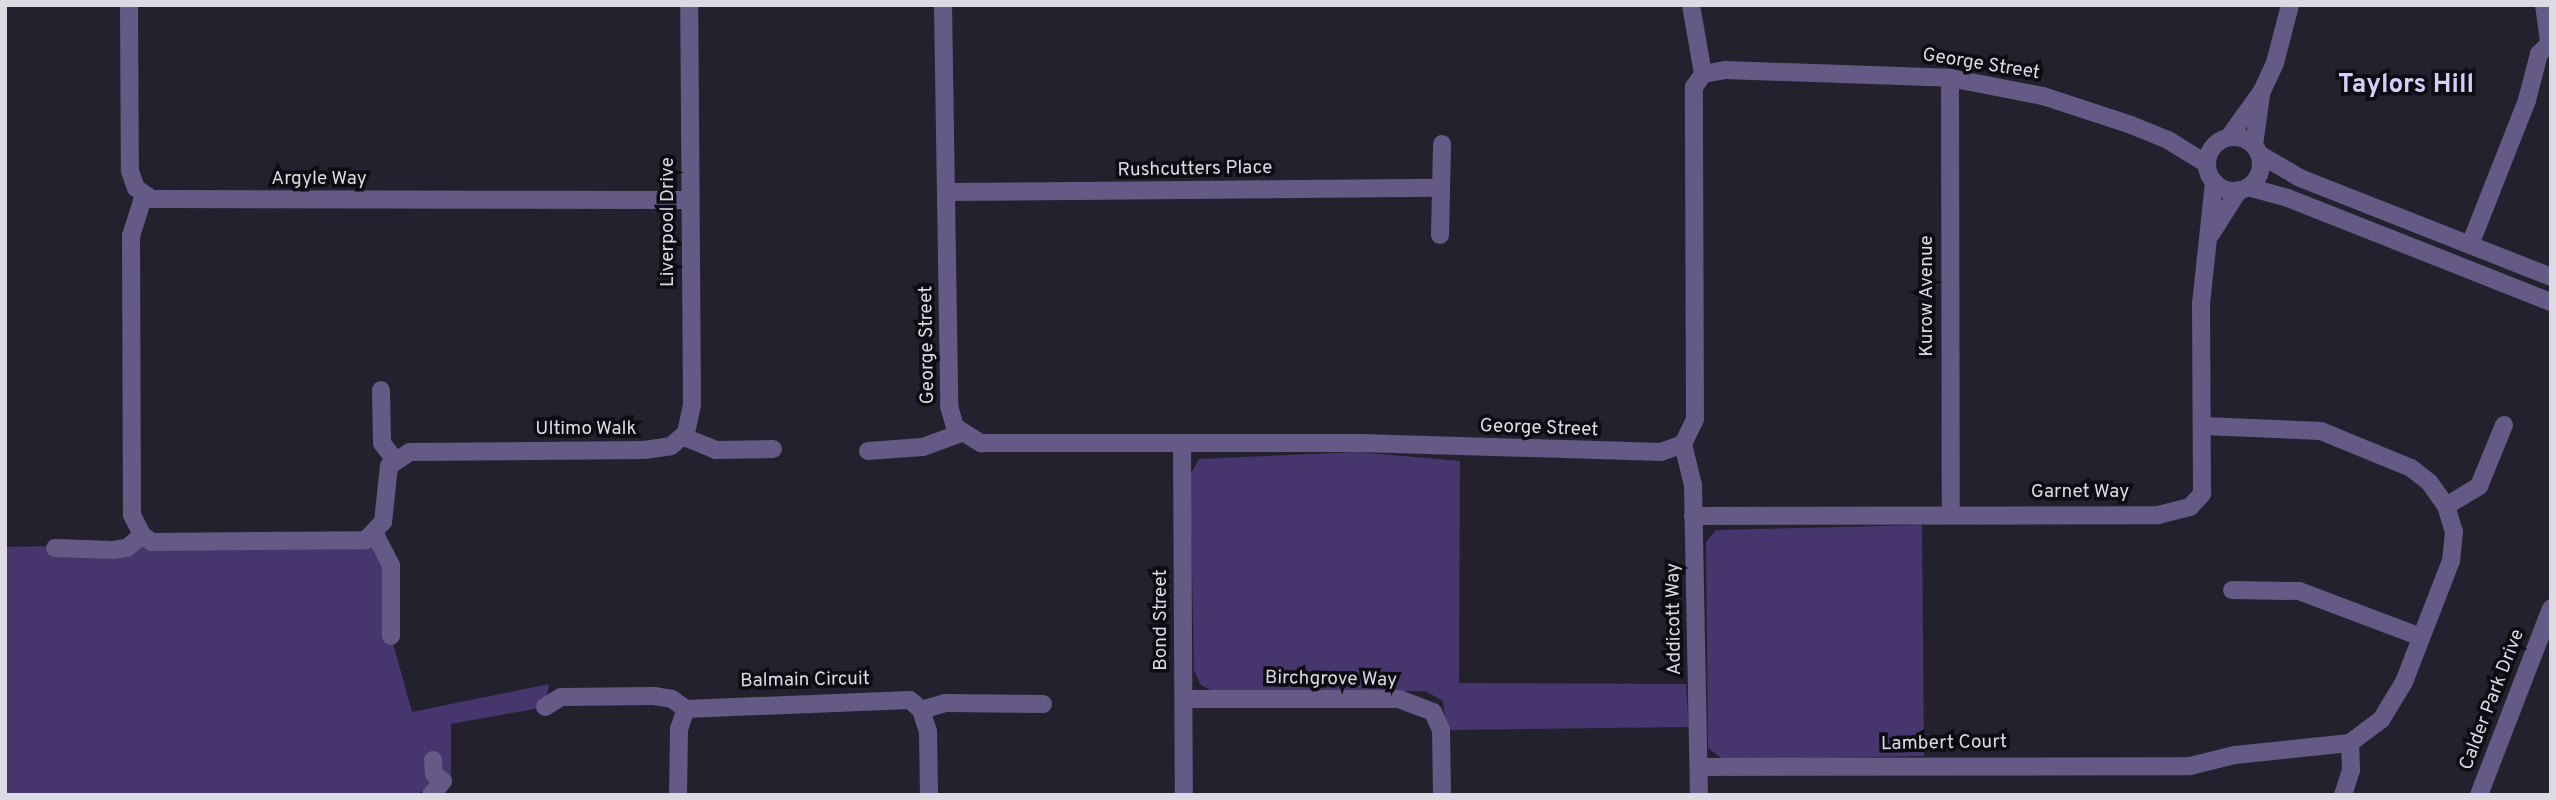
<!DOCTYPE html>
<html>
<head>
<meta charset="utf-8">
<style>
  body { margin:0 }
  #map { position:relative; width:2556px; height:800px; overflow:hidden; background:#24212f; font-family:Overpass,sans-serif }
  div>[style] { position:absolute }
  .green>* { inset:0; background:#46366d }
  .minor>* { height:18px; margin:-9px; padding:0 9px; transform-origin:9px; border-radius:9px; background:#645a85 }
  .minor>.ring { margin:-9px; padding:0; box-sizing:content-box; background:none; border:18px solid #645a85; border-radius:50% }
  span { translate:-50% -50%; white-space:nowrap; text-align:center; line-height:1.15; -webkit-text-stroke:7px #0d0c12; paint-order:stroke }
  .street-label { font-size:19px; color:#dcdae3 }
  .district-label { font-size:26px; color:#d6cdf8; font-weight:700 }
  .frame { position:absolute; inset:0; border:7px solid #dcdae3; pointer-events:none }
</style>
</head>
<body>
<div id="map">
  <div class="green">
    <div style="clip-path:polygon(1358px 452px,1460px 461px,1459px 683px,1686px 684px,1689px 727px,1446px 730px,1443px 701px,1425px 691px,1214px 692px,1201px 685px,1194px 671px,1190px 475px,1199px 459px)"></div>
    <div style="clip-path:polygon(1922px 525px,1924px 756px,1724px 760px,1708px 748px,1706px 542px,1716px 530px)"></div>
    <div style="clip-path:polygon(366px 540px,391px 565px,391px 636px,412px 712px,549px 684px,545px 707px,451px 724px,451px 776px,417px 794px,5px 795px,5px 547px)"></div>
  </div>
  <div class="minor">
    <div style="left:129px;top:5px;width:166px;rotate:89.7deg"></div>
    <div style="left:130px;top:171px;width:18px;rotate:71deg"></div>
    <div style="left:136px;top:188px;width:19px;rotate:35deg"></div>
    <div style="left:152px;top:199px;width:538px;rotate:0.11deg"></div>
    <div style="left:943px;top:5px;width:401px;rotate:89.1deg"></div>
    <div style="left:949px;top:406px;width:22px;rotate:74deg"></div>
    <div style="left:955px;top:427px;width:31px;rotate:32deg"></div>
    <div style="left:981px;top:443px;width:380px"></div>
    <div style="left:1361px;top:443px;width:300px;rotate:1.7deg"></div>
    <div style="left:1661px;top:452px;width:23px;rotate:-20deg"></div>
    <div style="left:1683px;top:444px;width:28px;rotate:-64deg"></div>
    <div style="left:1695px;top:419px;width:332px;rotate:-90.2deg"></div>
    <div style="left:1694px;top:87px;width:16px;rotate:-55deg"></div>
    <div style="left:1703px;top:74px;width:22px;rotate:-10deg"></div>
    <div style="left:1725px;top:70px;width:225px;rotate:2deg"></div>
    <div style="left:1950px;top:78px;width:95px;rotate:11deg"></div>
    <div style="left:2043px;top:96px;width:93px;rotate:18.2deg"></div>
    <div style="left:2131px;top:125px;width:40px;rotate:22deg"></div>
    <div style="left:2168px;top:140px;width:46px;rotate:31.6deg"></div>
    <div style="left:1691px;top:5px;width:70px;rotate:80.1deg"></div>
    <div style="left:2544px;top:5px;width:37px;rotate:82deg"></div>
    <div style="left:1950px;top:78px;width:435px;rotate:89.9deg"></div>
    <div style="left:2229px;top:137px;width:57px;rotate:-54.3deg"></div>
    <div style="left:2262px;top:91px;width:31px;rotate:-65deg"></div>
    <div style="left:2275px;top:63px;width:60px;rotate:-75.5deg"></div>
    <div class="ring" style="left:2207px;top:137px;width:36px;height:36px"></div>
    <div style="left:2254px;top:145px;width:50px;rotate:-82deg"></div>
    <div style="left:2259px;top:154px;width:48px;rotate:30.3deg"></div>
    <div style="left:2300px;top:178px;width:270px;rotate:21.5deg"></div>
    <div style="left:2248px;top:187px;width:41px;rotate:15.4deg"></div>
    <div style="left:2288px;top:198px;width:283px;rotate:21.6deg"></div>
    <div style="left:948px;top:192px;width:493px;rotate:-0.5deg"></div>
    <div style="left:144px;top:195px;width:43px;rotate:107.6deg"></div>
    <div style="left:131px;top:236px;width:279px;rotate:89.8deg"></div>
    <div style="left:132px;top:515px;width:22px;rotate:63deg"></div>
    <div style="left:142px;top:535px;width:12px;rotate:35deg"></div>
    <div style="left:152px;top:542px;width:214px;rotate:-0.5deg"></div>
    <div style="left:366px;top:540px;width:25px;rotate:-47deg"></div>
    <div style="left:383px;top:522px;width:56px;rotate:-83.9deg"></div>
    <div style="left:389px;top:466px;width:25px;rotate:-34deg"></div>
    <div style="left:410px;top:452px;width:234px;rotate:-0.5deg"></div>
    <div style="left:644px;top:450px;width:27px;rotate:-8deg"></div>
    <div style="left:671px;top:446px;width:20px;rotate:-41deg"></div>
    <div style="left:686px;top:433px;width:30px;rotate:-78deg"></div>
    <div style="left:692px;top:404px;width:399px;rotate:-90.4deg"></div>
    <div style="left:2211px;top:234px;width:52px;rotate:-57.5deg"></div>
    <div style="left:1440px;top:235px;width:91px;rotate:-88.7deg"></div>
    <div style="left:2470px;top:245px;width:156px;rotate:-68.5deg"></div>
    <div style="left:2527px;top:100px;width:48px;rotate:-75.4deg"></div>
    <div style="left:2539px;top:54px;width:17px;rotate:-45deg"></div>
    <div style="left:381px;top:390px;width:53px;rotate:88.9deg"></div>
    <div style="left:382px;top:443px;width:20px;rotate:53deg"></div>
    <div style="left:684px;top:437px;width:35px;rotate:22deg"></div>
    <div style="left:716px;top:450px;width:57px;rotate:-1deg"></div>
    <div style="left:1182px;top:444px;width:351px;rotate:89.7deg"></div>
    <div style="left:1683px;top:444px;width:42px;rotate:76.3deg"></div>
    <div style="left:1693px;top:485px;width:310px;rotate:88.9deg"></div>
    <div style="left:868px;top:451px;width:55px;rotate:-4.2deg"></div>
    <div style="left:923px;top:447px;width:40px;rotate:-20.2deg"></div>
    <div style="left:2446px;top:506px;width:39px;rotate:-31deg"></div>
    <div style="left:2479px;top:486px;width:66px;rotate:-67.7deg"></div>
    <div style="left:1693px;top:516px;width:465px;rotate:-0.1deg"></div>
    <div style="left:2158px;top:515px;width:33px;rotate:-14deg"></div>
    <div style="left:2190px;top:507px;width:18px;rotate:-47deg"></div>
    <div style="left:2202px;top:494px;width:190px;rotate:-90.3deg"></div>
    <div style="left:2201px;top:304px;width:123px;rotate:-83.9deg"></div>
    <div style="left:375px;top:534px;width:35px;rotate:63deg"></div>
    <div style="left:391px;top:565px;width:71px;rotate:90deg"></div>
    <div style="left:55px;top:548px;width:59px;rotate:1.9deg"></div>
    <div style="left:114px;top:550px;width:13px;rotate:-9deg"></div>
    <div style="left:127px;top:548px;width:20px;rotate:-41deg"></div>
    <div style="left:2232px;top:590px;width:67px;rotate:0.9deg"></div>
    <div style="left:2299px;top:591px;width:130px;rotate:20.7deg"></div>
    <div style="left:1184px;top:699px;width:215px"></div>
    <div style="left:1399px;top:699px;width:36px;rotate:21deg"></div>
    <div style="left:1433px;top:712px;width:20px;rotate:66deg"></div>
    <div style="left:1441px;top:730px;width:65px;rotate:89.1deg"></div>
    <div style="left:545px;top:707px;width:19px;rotate:-32deg"></div>
    <div style="left:561px;top:697px;width:93px;rotate:-0.6deg"></div>
    <div style="left:654px;top:696px;width:18px;rotate:9deg"></div>
    <div style="left:672px;top:699px;width:17px;rotate:36deg"></div>
    <div style="left:921px;top:710px;width:25px;rotate:-16deg"></div>
    <div style="left:945px;top:703px;width:98px;rotate:0.6deg"></div>
    <div style="left:1699px;top:767px;width:491px;rotate:-0.1deg"></div>
    <div style="left:2190px;top:766px;width:46px;rotate:-13.7deg"></div>
    <div style="left:2235px;top:755px;width:116px;rotate:-6deg"></div>
    <div style="left:2350px;top:743px;width:39px;rotate:-37deg"></div>
    <div style="left:2381px;top:720px;width:44px;rotate:-58.8deg"></div>
    <div style="left:2404px;top:682px;width:130px;rotate:-68.8deg"></div>
    <div style="left:2451px;top:561px;width:29px;rotate:-84deg"></div>
    <div style="left:2454px;top:532px;width:27px;rotate:-107deg"></div>
    <div style="left:2446px;top:506px;width:29px;rotate:-125deg"></div>
    <div style="left:2429px;top:482px;width:23px;rotate:-142deg"></div>
    <div style="left:2411px;top:468px;width:97px;rotate:-157.7deg"></div>
    <div style="left:2321px;top:431px;width:118px;rotate:-177.6deg"></div>
    <div style="left:431px;top:795px;width:18px;rotate:-49deg"></div>
    <div style="left:443px;top:781px;width:11px;rotate:-142deg"></div>
    <div style="left:434px;top:774px;width:14px;rotate:-94deg"></div>
    <div style="left:678px;top:795px;width:66px;rotate:-89.1deg"></div>
    <div style="left:679px;top:729px;width:21px;rotate:-71deg"></div>
    <div style="left:686px;top:709px;width:224px;rotate:-2.3deg"></div>
    <div style="left:910px;top:700px;width:15px;rotate:42deg"></div>
    <div style="left:921px;top:710px;width:22px;rotate:72deg"></div>
    <div style="left:928px;top:731px;width:64px;rotate:89.1deg"></div>
    <div style="left:2343px;top:795px;width:26px;rotate:-72deg"></div>
    <div style="left:2351px;top:770px;width:27px;rotate:-92deg"></div>
    <div style="left:2479px;top:795px;width:200px;rotate:-68.9deg"></div>
  </div>
  <div class="street-label">
    <span style="left:1981px;top:65px;rotate:9deg">George Street</span>
    <span style="left:1195px;top:170px;rotate:-1deg">Rushcutters Place</span>
    <span style="left:319px;top:180px">Argyle Way</span>
    <span style="left:669px;top:222px;rotate:-90deg">Liverpool Drive</span>
    <span style="left:1928px;top:296px;rotate:-90deg">Kurow Avenue</span>
    <span style="left:928px;top:345px;rotate:-91deg">George Street</span>
    <span style="left:1539px;top:429px;rotate:2deg">George Street</span>
    <span style="left:586px;top:430px">Ultimo Walk</span>
    <span style="left:2080px;top:493px">Garnet Way</span>
    <span style="left:1675px;top:619px;rotate:-91deg">Addicott Way</span>
    <span style="left:1162px;top:620px;rotate:-90deg">Bond Street</span>
    <span style="left:1331px;top:680px;rotate:1deg">Birchgrove Way</span>
    <span style="left:805px;top:681px;rotate:-1deg">Balmain Circuit</span>
    <span style="left:2493px;top:700px;rotate:-69deg">Calder Park Drive</span>
    <span style="left:1944px;top:744px;rotate:-1deg">Lambert Court</span>
  </div>
  <div class="district-label">
    <span style="left:2406px;top:86px">Taylors Hill</span>
  </div>
  <div class="frame"></div>
</div>
</body>
</html>
